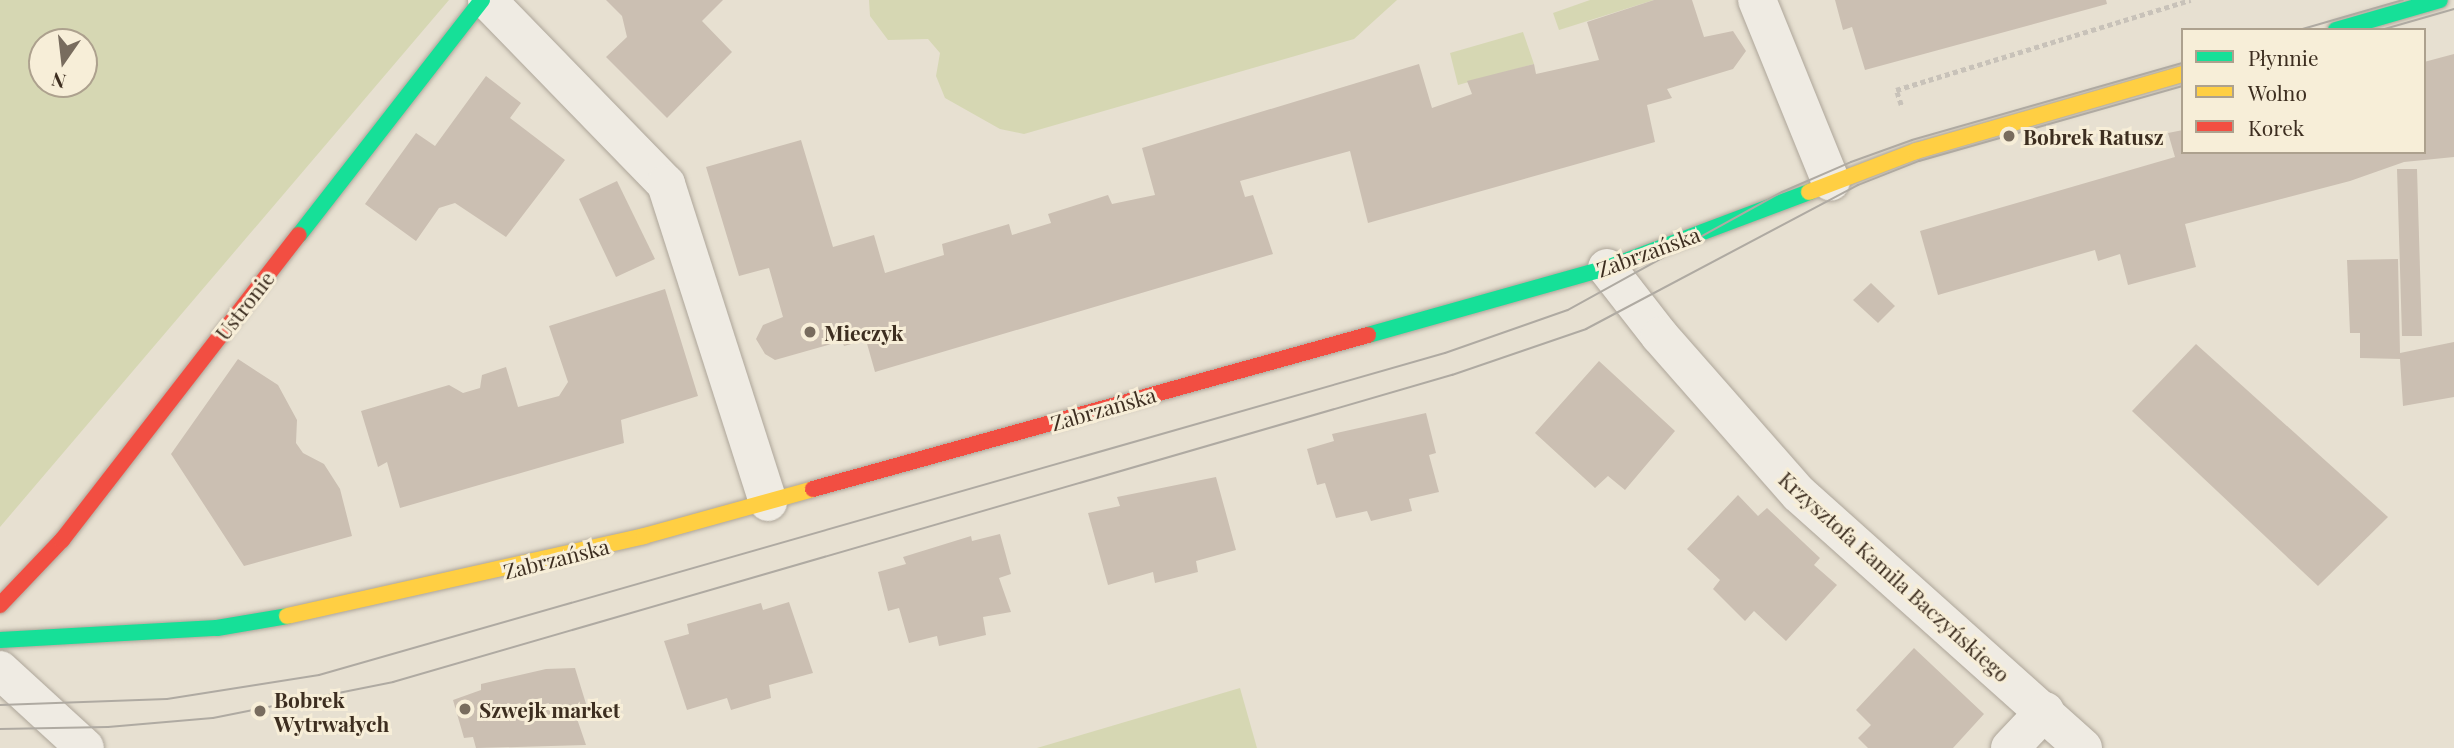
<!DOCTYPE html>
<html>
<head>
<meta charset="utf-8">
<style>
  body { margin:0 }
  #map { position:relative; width:2454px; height:748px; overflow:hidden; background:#e7e0d1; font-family:"Playfair Display",serif }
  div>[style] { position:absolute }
  .green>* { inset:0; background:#d6d7b3 }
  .building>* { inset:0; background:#cbbfb2 }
  .path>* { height:4.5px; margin-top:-2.25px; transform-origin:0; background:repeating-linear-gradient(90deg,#c8c2b9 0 5px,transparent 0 8.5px) }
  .roads { filter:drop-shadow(0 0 2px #ada599) drop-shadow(0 0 2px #ada599) }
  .street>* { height:38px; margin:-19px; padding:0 19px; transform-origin:19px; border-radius:19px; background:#efebe3 }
  .fast>* { height:16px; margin:-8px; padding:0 8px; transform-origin:8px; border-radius:8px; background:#16e098 }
  .slow>* { height:16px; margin:-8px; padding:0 8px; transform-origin:8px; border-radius:8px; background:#ffcf43 }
  .jam>* { height:16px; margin:-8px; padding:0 8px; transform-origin:8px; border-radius:8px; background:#f24e42 }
  .tram>* { height:2px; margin:-1px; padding:0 1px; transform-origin:1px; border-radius:1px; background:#afaaa2 }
  .dots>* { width:19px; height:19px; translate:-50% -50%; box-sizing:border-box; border:4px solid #f7eed8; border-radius:50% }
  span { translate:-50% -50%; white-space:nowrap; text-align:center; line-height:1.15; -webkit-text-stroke:6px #f7eed8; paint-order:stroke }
  .poi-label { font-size:21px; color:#3d2e20; font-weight:700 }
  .left { translate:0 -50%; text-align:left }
  .street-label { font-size:21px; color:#3d2e20 }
  .legend { position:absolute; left:2181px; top:28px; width:245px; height:126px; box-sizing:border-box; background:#f7eed8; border:2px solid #ada18e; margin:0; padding:9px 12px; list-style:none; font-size:21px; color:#3d2e20 }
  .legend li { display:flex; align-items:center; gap:14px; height:35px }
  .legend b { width:35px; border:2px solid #ada18e }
  .north { position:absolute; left:28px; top:28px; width:70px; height:70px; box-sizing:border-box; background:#f7eed8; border:2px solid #ada18e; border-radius:50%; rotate:194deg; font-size:19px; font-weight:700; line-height:28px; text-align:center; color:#3d2e20 }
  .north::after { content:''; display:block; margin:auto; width:24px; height:32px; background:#786c5e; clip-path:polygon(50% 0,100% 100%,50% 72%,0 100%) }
</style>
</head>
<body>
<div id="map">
  <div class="green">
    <div style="clip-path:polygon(evenodd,0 0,449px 0,0 527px,0 0,42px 42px,84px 42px,84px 84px,42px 84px,42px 42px)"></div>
    <div style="clip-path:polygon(869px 0,1397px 0,1354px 39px,1024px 134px,1000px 129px,945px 98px,936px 76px,940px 53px,928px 39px,888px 40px,870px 16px)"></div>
    <div style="clip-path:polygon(1590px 0,1654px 0,1559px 30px,1553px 13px)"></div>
    <div style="clip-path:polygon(1523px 32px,1534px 64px,1458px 85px,1450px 53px)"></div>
    <div style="clip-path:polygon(1240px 688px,1257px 748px,1037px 748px)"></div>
  </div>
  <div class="building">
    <div style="clip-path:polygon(606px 0,723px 0,702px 21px,732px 52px,667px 118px,606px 57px,627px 37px,622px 16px)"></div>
    <div style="clip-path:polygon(1654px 0,1692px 0,1704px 37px,1733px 31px,1746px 51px,1733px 69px,1667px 89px,1672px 98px,1647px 105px,1655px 142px,1368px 223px,1350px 151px,1240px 181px,1245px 197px,1253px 195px,1273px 254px,875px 372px,866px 340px,844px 346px,842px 341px,775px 360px,765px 354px,756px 339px,763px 325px,783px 317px,769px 268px,739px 276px,706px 167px,801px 140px,833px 247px,874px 235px,885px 273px,944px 255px,942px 244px,1009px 224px,1012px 235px,1051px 223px,1048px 214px,1108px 195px,1112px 204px,1155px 195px,1142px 148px,1419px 64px,1432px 108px,1472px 94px,1467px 81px,1534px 64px,1536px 74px,1599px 60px,1587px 22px)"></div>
    <div style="clip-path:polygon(1835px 0,2106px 0,2107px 4px,1865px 70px,1852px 27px,1843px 30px)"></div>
    <div style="clip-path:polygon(2454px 54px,2454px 157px,2404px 162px,2350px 181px,2185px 224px,2196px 267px,2128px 285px,2120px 254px,2098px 261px,2095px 250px,1938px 295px,1920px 231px,2175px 157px,2168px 133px,2183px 130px,2183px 152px,2424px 152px,2424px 62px)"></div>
    <div style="clip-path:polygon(486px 76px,521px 103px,510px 118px,565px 160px,506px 237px,455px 203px,439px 208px,416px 241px,365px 204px,416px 133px,435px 146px)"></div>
    <div style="clip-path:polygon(2397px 169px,2417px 169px,2422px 336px,2402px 336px)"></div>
    <div style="clip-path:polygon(617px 181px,655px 259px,616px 277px,579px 199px)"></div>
    <div style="clip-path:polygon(2398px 259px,2400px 353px,2454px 342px,2454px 397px,2403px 406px,2400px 359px,2360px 358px,2360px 333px,2350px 333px,2347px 260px)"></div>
    <div style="clip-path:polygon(1871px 283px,1895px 306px,1878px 323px,1853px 300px)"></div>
    <div style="clip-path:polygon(665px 289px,698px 396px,621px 420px,624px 443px,400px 508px,387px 462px,378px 467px,361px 411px,449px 385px,463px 393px,480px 388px,482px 375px,506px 367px,518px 407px,559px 396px,568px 382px,549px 326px)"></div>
    <div style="clip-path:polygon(2196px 344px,2388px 517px,2318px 586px,2132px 411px)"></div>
    <div style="clip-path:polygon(238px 359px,278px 385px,297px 420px,296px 443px,303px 453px,324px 464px,340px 489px,352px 536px,244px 566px,171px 454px)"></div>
    <div style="clip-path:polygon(1599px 361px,1675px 431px,1625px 490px,1608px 476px,1595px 488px,1535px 433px)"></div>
    <div style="clip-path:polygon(1426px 413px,1436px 453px,1429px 455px,1439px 492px,1409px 499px,1412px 511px,1371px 521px,1367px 511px,1336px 518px,1325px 483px,1317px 485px,1307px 449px,1334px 441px,1332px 434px)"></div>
    <div style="clip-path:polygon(1216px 477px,1236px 550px,1196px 561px,1198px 572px,1155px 583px,1153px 572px,1108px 585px,1088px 513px,1120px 506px,1117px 497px)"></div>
    <div style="clip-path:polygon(1738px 495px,1758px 516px,1767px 508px,1820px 558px,1814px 565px,1837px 585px,1786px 641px,1754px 611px,1745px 621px,1713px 589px,1720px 580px,1687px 549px)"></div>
    <div style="clip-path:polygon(1000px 534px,1011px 574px,999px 578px,1011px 612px,983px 617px,986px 635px,939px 646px,937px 636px,909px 643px,899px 608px,888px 611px,878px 572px,906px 564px,903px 557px,971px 536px,972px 541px)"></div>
    <div style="clip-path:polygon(789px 602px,813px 673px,769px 685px,771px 698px,731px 710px,727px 698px,687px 710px,664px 641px,689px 634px,687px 624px,761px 603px,763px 610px)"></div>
    <div style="clip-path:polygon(1914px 648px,1984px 714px,1953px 748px,1868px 748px,1858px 738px,1871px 725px,1856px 710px)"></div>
    <div style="clip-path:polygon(575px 668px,587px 707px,574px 710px,586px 745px,476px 748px,473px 737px,464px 738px,453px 700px,481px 690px,481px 684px,546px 669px)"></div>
  </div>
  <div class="path">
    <div style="left:1901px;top:105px;width:16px;rotate:-108deg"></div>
    <div style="left:1896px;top:90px;width:308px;rotate:-17deg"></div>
  </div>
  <div class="roads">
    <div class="street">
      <div style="left:487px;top:0;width:257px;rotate:45.8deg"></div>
      <div style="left:666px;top:184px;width:334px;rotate:72.2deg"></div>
      <div style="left:1757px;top:0;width:196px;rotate:67.9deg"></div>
      <div style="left:1607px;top:268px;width:86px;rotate:52.1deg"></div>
      <div style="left:1660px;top:336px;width:210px;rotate:48.7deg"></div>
      <div style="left:1799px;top:494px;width:381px;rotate:41.8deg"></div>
      <div style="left:0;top:670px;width:115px;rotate:42.5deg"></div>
      <div style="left:2010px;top:748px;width:51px;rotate:-46.6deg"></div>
    </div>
    <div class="fast">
      <div style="left:2336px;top:30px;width:108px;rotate:-16.1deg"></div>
      <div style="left:299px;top:235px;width:298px;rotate:-52.1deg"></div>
      <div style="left:1368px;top:335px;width:248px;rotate:-15.7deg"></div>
      <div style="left:1607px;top:268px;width:216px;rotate:-20.6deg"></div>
      <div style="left:0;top:640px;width:217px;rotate:-3.2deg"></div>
      <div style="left:217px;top:628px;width:71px;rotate:-9.7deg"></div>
    </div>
    <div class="slow">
      <div style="left:1809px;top:192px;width:115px;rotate:-21deg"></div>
      <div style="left:1916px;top:151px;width:278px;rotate:-16.1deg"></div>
      <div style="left:287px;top:616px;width:366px;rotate:-12.6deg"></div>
      <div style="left:644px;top:536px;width:175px;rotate:-15.5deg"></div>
    </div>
    <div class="jam">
      <div style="left:813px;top:489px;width:576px;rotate:-15.51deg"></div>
      <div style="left:0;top:605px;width:90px;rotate:-46.4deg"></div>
      <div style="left:62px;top:540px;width:386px;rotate:-52.2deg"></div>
    </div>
  </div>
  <div class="tram">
    <div style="left:2299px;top:30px;width:108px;rotate:-16.1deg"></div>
    <div style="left:2381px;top:30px;width:76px;rotate:-16deg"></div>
    <div style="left:0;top:705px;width:167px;rotate:-2.1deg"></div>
    <div style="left:167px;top:699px;width:154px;rotate:-9deg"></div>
    <div style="left:319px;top:675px;width:1171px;rotate:-15.96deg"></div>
    <div style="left:1445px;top:353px;width:130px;rotate:-19.3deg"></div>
    <div style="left:1568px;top:310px;width:244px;rotate:-28.9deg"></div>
    <div style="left:1782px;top:192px;width:75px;rotate:-23.5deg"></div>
    <div style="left:1851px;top:162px;width:65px;rotate:-19.8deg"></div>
    <div style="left:1912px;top:140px;width:282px;rotate:-15.9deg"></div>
    <div style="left:0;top:729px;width:108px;rotate:-1.1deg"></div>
    <div style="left:108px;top:727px;width:105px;rotate:-4.9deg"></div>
    <div style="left:213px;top:718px;width:184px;rotate:-11.3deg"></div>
    <div style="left:393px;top:682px;width:1103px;rotate:-16.17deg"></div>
    <div style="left:1452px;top:375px;width:142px;rotate:-18.9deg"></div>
    <div style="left:1586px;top:329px;width:308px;rotate:-27.9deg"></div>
    <div style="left:1858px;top:185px;width:66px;rotate:-21.5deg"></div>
    <div style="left:1919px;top:161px;width:274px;rotate:-15.9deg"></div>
  </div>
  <div class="dots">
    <div style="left:2009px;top:136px;background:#786c5e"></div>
    <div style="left:810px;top:332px;background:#786c5e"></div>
    <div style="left:465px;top:709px;background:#786c5e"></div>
    <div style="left:260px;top:711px;background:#786c5e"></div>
  </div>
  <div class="poi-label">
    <span class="left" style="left:2023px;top:136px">Bobrek Ratusz</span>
    <span class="left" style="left:824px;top:332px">Mieczyk</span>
    <span class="left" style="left:274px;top:711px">Bobrek<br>Wytrwałych</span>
    <span class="left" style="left:479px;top:709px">Szwejk market</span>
  </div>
  <div class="street-label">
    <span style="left:1648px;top:251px;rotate:-20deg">Zabrzańska</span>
    <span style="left:244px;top:305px;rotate:-52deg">Ustronie</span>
    <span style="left:1103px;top:408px;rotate:-16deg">Zabrzańska</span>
    <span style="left:556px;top:558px;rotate:-14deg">Zabrzańska</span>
    <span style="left:1895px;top:576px;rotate:42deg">Krzysztofa Kamila Baczyńskiego</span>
  </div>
  <ul class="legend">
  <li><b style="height:9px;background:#16e098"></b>Płynnie</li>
  <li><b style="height:9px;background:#ffcf43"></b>Wolno</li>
  <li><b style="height:9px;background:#f24e42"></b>Korek</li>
  </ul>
  <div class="north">N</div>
</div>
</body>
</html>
